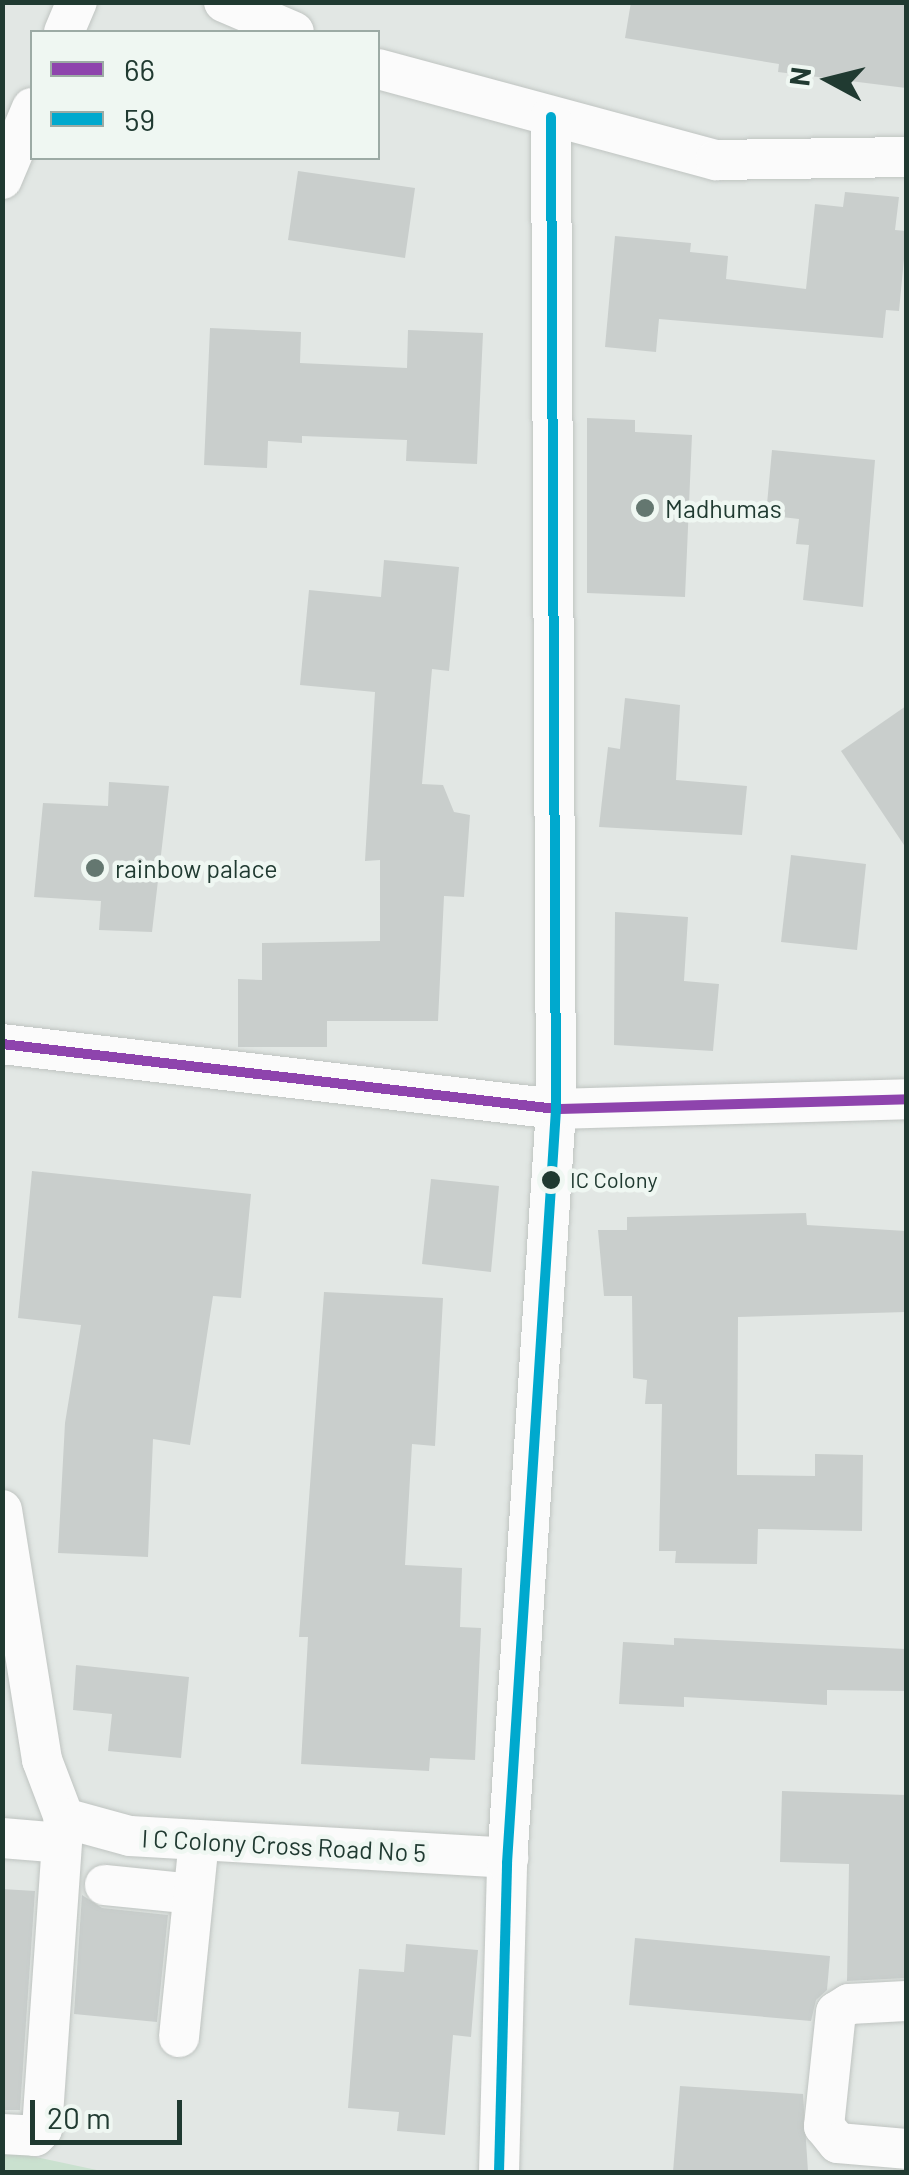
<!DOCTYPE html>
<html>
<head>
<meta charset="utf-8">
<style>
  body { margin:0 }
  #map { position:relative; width:909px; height:2175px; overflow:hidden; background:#e2e7e4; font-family:Barlow,sans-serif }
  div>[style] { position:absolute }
  .green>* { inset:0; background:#cae1cf }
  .building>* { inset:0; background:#c9cecc }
  .roads { filter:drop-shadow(0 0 2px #bfc4c1) drop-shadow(0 0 2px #bfc4c1) }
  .minor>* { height:40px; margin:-20px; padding:0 20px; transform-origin:20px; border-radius:20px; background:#fbfbfb }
  .bus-1>* { height:10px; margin:-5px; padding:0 5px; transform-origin:5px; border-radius:5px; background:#8e44ad }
  .bus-2>* { height:10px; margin:-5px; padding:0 5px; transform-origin:5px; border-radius:5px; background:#00a9ce }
  .dots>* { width:28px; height:28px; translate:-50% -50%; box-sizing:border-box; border:5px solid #eff7f2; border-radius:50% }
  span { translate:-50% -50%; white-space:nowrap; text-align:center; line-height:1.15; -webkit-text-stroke:9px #eff7f2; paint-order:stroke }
  .bus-label { font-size:22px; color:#203a31 }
  .left { translate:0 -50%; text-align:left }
  .poi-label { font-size:25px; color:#203a31 }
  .street-label { font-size:25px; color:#203a31 }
  .frame { position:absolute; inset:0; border:5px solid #203a31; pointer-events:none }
  .legend { position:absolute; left:30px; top:30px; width:350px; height:130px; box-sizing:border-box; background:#eff7f2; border:2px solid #9caba5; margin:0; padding:12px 18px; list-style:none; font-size:30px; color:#203a31 }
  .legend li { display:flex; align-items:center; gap:20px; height:50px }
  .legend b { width:50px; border:2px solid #9caba5 }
  .north { position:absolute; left:779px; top:30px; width:100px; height:100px; -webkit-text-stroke:8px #eff7f2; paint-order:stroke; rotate:277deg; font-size:28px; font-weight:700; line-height:40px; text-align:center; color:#203a31 }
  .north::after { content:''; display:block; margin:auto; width:35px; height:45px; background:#203a31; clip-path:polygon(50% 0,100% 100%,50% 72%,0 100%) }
  .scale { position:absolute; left:30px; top:2100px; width:152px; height:45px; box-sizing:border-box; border:5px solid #203a31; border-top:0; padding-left:12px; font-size:30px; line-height:35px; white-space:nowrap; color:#203a31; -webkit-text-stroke:8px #eff7f2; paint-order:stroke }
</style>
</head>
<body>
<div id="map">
  <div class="green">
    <div style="clip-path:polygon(3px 2150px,106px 2172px,3px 2172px)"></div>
  </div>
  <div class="building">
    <div style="clip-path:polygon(631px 2px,906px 2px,906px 88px,778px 72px,779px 64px,625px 38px)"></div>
    <div style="clip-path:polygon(298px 171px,415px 188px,405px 258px,288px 240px)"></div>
    <div style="clip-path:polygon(845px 192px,899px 197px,895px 230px,906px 231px,906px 238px,899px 311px,886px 310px,883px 338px,659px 319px,656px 352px,605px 347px,615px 236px,691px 243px,690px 252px,728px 256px,726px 279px,806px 289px,815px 204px,843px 207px)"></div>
    <div style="clip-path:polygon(210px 328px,301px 332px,300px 363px,407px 368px,408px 330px,483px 333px,477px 464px,406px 461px,407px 440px,302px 436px,302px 443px,268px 441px,267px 468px,204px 465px)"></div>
    <div style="clip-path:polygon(587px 418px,635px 420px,635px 432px,692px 435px,685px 597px,587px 593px)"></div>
    <div style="clip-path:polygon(772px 450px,875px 460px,863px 607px,803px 600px,809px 545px,796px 544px,799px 519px,773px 516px,774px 505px,767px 504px)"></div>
    <div style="clip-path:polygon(384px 560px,459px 567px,449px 671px,432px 669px,422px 784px,443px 785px,454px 812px,470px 815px,464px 897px,444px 896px,438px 1021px,327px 1021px,327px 1047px,238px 1047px,238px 979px,262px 980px,262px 943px,380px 941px,380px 860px,365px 861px,375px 692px,300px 685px,309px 590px,381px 597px)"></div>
    <div style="clip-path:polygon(625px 698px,680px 705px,676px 780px,747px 786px,742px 835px,599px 827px,608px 747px,620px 749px)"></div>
    <div style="clip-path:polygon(906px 706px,906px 848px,841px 751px)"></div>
    <div style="clip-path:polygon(109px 782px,169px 786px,152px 932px,99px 930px,101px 901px,34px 897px,43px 803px,108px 806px)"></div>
    <div style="clip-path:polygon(791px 855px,866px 864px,857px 950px,781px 942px)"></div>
    <div style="clip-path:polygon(615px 912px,688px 917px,684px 981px,719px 984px,713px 1051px,614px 1045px)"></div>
    <div style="clip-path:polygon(32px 1171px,251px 1194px,241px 1298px,213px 1296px,190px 1445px,153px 1439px,148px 1557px,58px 1553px,65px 1423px,81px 1325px,18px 1318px)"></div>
    <div style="clip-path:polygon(431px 1179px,499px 1186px,491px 1272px,422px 1264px)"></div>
    <div style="clip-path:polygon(806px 1213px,807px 1225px,906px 1231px,906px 1312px,738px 1317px,737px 1475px,815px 1476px,815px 1454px,863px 1455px,862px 1531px,758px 1529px,757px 1564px,675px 1563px,676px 1551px,659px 1551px,662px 1404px,645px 1404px,647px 1380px,633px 1378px,632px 1296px,604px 1296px,598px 1230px,627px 1230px,627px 1217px)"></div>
    <div style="clip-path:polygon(324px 1292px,443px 1298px,435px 1446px,412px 1444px,405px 1565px,462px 1568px,460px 1627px,481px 1628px,475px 1760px,430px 1758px,429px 1771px,301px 1764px,308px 1637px,299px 1637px)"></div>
    <div style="clip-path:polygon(674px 1638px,906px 1649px,906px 1691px,827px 1690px,827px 1705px,684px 1697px,684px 1707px,619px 1704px,623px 1642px,674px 1645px)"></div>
    <div style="clip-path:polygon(76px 1665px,189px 1677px,181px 1758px,108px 1751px,112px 1714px,73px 1710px)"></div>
    <div style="clip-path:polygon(782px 1791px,906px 1795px,906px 1978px,847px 1981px,849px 1864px,780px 1862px)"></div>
    <div style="clip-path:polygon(2px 1889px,35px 1891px,20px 2110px,2px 2110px)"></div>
    <div style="clip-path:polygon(82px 1895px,102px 1908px,168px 1915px,157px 2022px,74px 2014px)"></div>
    <div style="clip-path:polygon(635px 1938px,830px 1956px,827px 1990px,816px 2000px,811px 2021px,629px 2005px)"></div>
    <div style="clip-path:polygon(406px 1944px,478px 1950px,471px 2037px,453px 2035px,445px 2135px,397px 2131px,399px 2112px,348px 2108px,359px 1969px,404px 1972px)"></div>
    <div style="clip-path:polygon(680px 2086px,803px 2094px,808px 2172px,673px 2172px)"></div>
  </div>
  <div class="roads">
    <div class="minor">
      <div style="left:224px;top:2px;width:76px;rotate:23.2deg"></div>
      <div style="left:64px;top:32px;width:33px;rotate:-67deg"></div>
      <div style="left:378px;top:69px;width:350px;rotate:15.1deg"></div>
      <div style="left:716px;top:160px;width:190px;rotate:-0.9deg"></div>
      <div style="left:2px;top:179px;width:77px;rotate:-67.1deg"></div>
      <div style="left:2px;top:1044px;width:558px;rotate:6.69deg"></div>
      <div style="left:556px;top:1109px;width:350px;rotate:-1.6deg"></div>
      <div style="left:2px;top:1510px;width:253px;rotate:80.9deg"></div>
      <div style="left:42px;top:1760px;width:62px;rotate:69.2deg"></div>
      <div style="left:64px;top:1818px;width:68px;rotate:15.3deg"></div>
      <div style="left:130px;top:1836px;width:379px;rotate:3.3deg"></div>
      <div style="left:2px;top:1838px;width:59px;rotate:4.8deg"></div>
      <div style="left:105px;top:1885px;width:88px;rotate:5.8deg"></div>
      <div style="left:906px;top:2001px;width:57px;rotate:177deg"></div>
      <div style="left:849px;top:2004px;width:15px;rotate:148deg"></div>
      <div style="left:836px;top:2012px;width:115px;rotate:96deg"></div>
      <div style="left:824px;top:2126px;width:22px;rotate:51deg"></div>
      <div style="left:838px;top:2143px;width:68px;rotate:5deg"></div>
      <div style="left:179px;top:2037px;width:197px;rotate:-84.2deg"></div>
      <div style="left:2px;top:2134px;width:33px;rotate:3deg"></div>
      <div style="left:35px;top:2136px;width:10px;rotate:-45deg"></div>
      <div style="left:42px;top:2129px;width:312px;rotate:-86deg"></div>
      <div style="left:499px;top:2172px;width:309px;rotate:-88.5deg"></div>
      <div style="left:507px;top:1863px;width:756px;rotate:-86.28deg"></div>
      <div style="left:556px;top:1109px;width:992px;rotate:-90.29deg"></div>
    </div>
  </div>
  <div class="bus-1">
    <div style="left:2px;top:1044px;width:558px;rotate:6.69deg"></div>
    <div style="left:556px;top:1109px;width:350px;rotate:-1.6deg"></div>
  </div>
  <div class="bus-2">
    <div style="left:499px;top:2172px;width:309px;rotate:-88.5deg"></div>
    <div style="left:507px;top:1863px;width:756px;rotate:-86.28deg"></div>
    <div style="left:556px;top:1109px;width:992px;rotate:-90.29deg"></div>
  </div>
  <div class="dots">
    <div style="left:645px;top:508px;background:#647770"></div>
    <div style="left:95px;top:868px;background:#647770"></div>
    <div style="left:551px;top:1180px;background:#203a31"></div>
  </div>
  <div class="bus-label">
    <span class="left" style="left:570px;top:1180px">IC Colony</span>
  </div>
  <div class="poi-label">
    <span class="left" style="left:665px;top:508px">Madhumas</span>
    <span class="left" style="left:115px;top:868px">rainbow palace</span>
  </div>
  <div class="street-label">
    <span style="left:284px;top:1845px;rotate:3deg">I C Colony Cross Road No 5</span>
  </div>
  <div class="frame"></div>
  <ul class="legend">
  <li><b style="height:12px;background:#8e44ad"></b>66</li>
  <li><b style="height:12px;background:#00a9ce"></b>59</li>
  </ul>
  <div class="north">N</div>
  <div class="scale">20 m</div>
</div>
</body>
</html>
